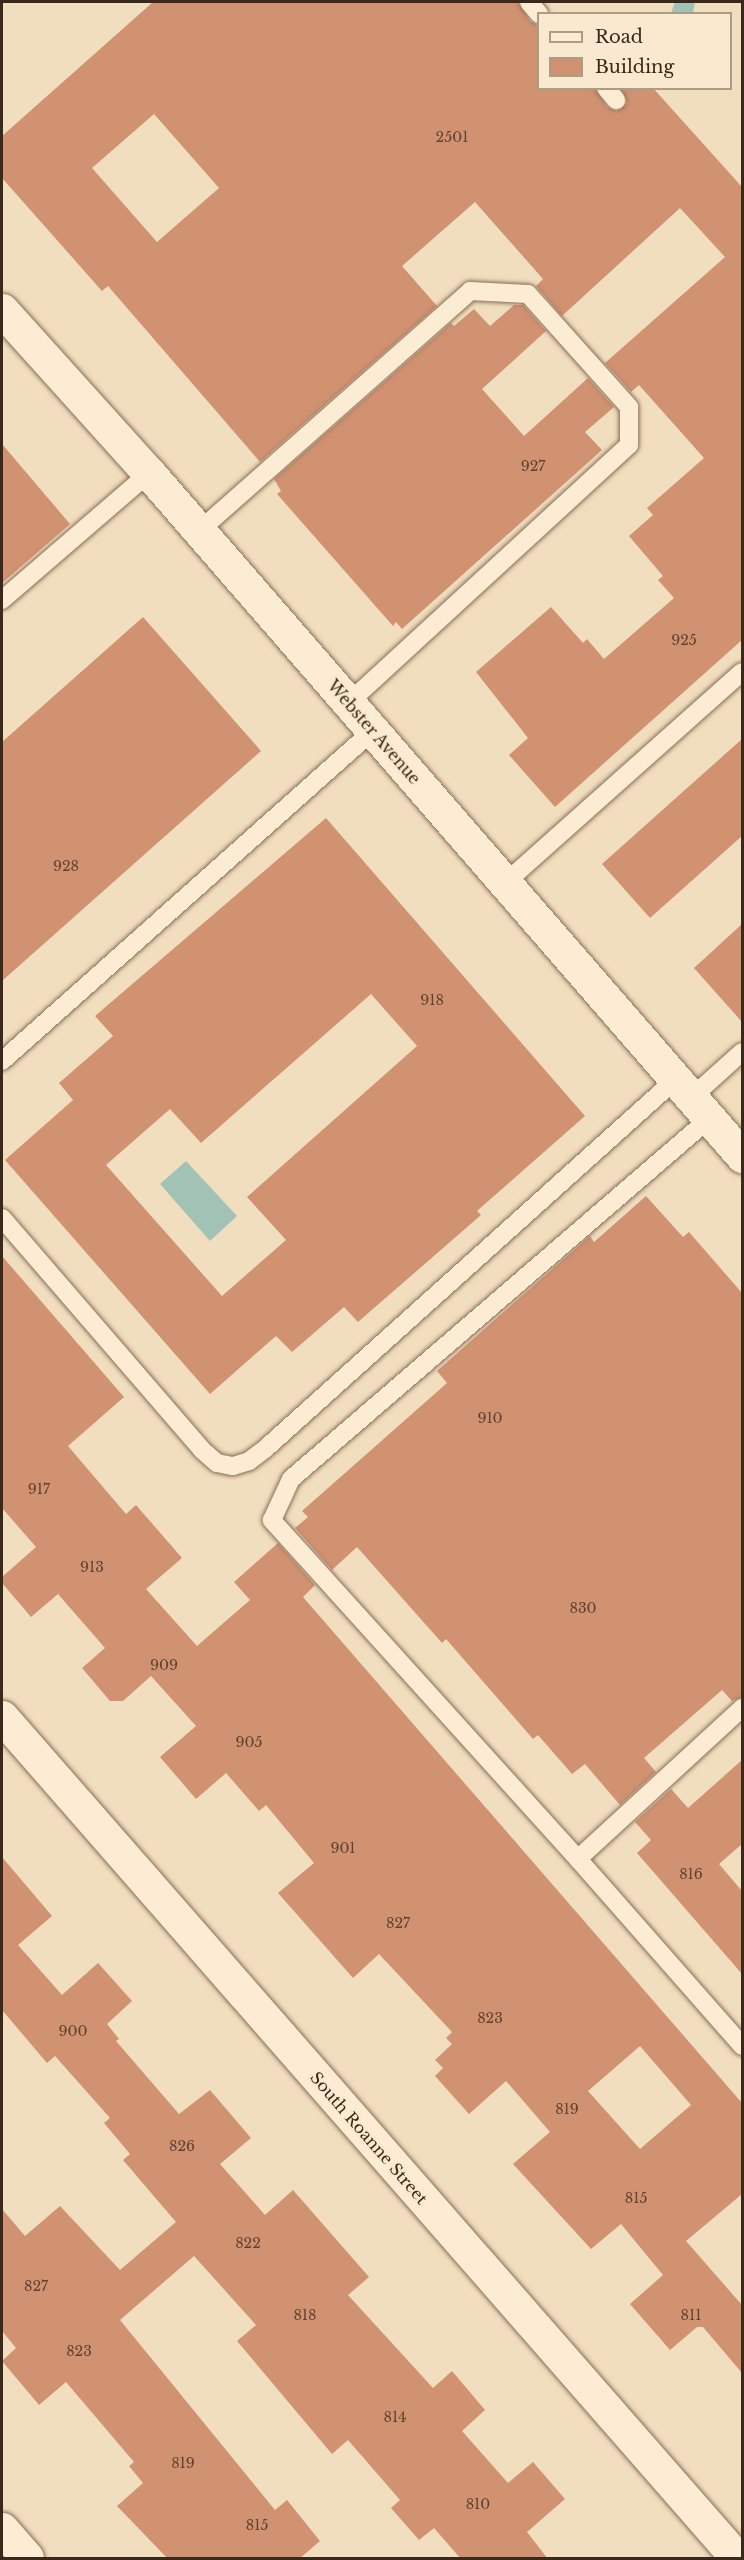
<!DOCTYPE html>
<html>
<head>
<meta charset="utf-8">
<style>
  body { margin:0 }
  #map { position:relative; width:744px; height:2560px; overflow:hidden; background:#f1debf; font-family:"Libre Baskerville",serif }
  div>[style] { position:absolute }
  .water>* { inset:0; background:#a3c2b6 }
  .building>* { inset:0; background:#d19272 }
  .roads { filter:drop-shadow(0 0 2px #8b6e56) drop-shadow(0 0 2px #8b6e56) }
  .service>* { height:18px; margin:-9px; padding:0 9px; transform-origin:9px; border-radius:9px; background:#fbecd3 }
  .minor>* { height:33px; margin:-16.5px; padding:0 16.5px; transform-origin:16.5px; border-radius:16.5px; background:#fbecd3 }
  span { translate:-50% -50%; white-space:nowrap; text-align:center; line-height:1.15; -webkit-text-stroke:4.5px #f8e9cf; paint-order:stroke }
  .number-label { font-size:14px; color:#5f4232 }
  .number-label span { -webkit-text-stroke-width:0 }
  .street-label { font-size:16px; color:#39281c }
  .frame { position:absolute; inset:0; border:3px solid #39281c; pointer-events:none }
  .legend { position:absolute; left:537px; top:12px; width:195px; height:78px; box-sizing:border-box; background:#f8e9cf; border:2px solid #ac9c87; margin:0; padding:8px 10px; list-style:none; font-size:18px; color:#39281c }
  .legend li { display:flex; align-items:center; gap:12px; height:30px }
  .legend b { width:30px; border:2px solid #ac9c87 }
</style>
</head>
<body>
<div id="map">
  <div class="water">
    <div style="clip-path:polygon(675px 2px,695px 2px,693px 13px,671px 13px)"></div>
    <div style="clip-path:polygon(186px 1161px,237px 1216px,210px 1241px,160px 1184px)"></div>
  </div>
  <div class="building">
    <div style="clip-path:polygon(evenodd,153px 2px,518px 2px,530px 21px,538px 25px,538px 88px,595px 88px,607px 107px,617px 111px,627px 103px,621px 88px,653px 88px,742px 187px,742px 640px,555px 807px,509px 755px,528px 738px,476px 672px,551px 607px,583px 643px,587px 639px,604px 659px,674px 598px,658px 580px,663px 576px,629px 536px,653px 515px,647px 508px,704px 458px,639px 385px,631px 392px,605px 363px,725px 257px,680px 208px,562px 316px,536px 286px,543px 279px,475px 202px,402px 266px,437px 306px,260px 462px,108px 286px,102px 291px,2px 178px,2px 136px,153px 2px,154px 114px,219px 188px,157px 242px,92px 168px,154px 114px)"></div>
    <div style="clip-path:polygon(514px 305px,523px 305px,546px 331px,482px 389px,524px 436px,588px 378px,614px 407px,585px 432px,602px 450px,402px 629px,396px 622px,393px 626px,277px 494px,281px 491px,274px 479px,451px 323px,454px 326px,474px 309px,490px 326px)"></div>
    <div style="clip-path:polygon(2px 444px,70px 524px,2px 583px)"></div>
    <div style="clip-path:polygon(143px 617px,261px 751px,2px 981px,2px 742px)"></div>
    <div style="clip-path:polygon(742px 739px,742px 836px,650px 918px,602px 864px)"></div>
    <div style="clip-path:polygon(evenodd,326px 818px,585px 1116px,477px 1211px,481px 1215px,358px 1322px,344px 1307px,292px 1352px,276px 1336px,210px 1394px,5px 1160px,73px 1100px,59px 1083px,113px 1036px,95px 1016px,326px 818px,371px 994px,417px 1046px,247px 1197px,286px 1240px,222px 1296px,106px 1165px,170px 1109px,201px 1143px,371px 994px)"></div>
    <div style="clip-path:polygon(742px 924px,742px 1022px,694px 968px)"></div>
    <div style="clip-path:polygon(646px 1196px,683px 1237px,689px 1232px,742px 1293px,742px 1697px,732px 1701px,722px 1690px,644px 1758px,656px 1772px,620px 1805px,585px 1764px,572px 1774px,538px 1735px,533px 1739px,446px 1639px,442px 1643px,357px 1547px,332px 1570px,295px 1528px,308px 1517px,302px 1511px,447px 1383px,437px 1371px,590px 1236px,594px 1242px)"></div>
    <div style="clip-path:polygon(evenodd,2px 1256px,124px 1397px,68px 1446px,126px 1514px,136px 1505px,182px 1558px,146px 1589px,197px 1646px,250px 1600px,234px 1582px,278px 1543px,315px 1585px,303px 1597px,742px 2103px,742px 2194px,686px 2241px,742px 2305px,742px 2373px,703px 2327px,697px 2327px,670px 2350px,630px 2304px,663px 2275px,621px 2224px,591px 2249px,513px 2164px,550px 2132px,506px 2081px,469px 2114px,435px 2076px,443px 2068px,435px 2060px,452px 2044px,446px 2038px,452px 2032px,379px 1954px,353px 1978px,278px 1893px,314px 1863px,266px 1805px,259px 1811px,226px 1773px,196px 1799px,160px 1757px,196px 1726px,151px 1676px,123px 1701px,110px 1701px,82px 1668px,105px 1648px,58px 1594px,31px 1617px,2px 1583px,2px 1577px,36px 1547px,2px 1508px,2px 1256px,640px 2046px,691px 2105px,640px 2149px,588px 2091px,640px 2046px)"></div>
    <div style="clip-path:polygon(742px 1760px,742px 1844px,719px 1864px,742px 1891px,742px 1974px,637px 1853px,651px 1840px,635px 1822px,671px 1789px,688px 1808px)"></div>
    <div style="clip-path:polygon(2px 1857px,52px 1916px,18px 1945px,62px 1995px,98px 1963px,132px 2001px,107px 2024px,119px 2039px,116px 2041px,179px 2114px,210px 2090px,251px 2138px,220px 2164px,265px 2215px,293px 2190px,369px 2277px,348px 2295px,433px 2388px,452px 2371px,485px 2410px,462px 2431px,508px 2483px,533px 2462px,565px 2499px,527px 2532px,548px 2559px,461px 2559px,434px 2528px,419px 2540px,391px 2508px,400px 2500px,348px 2440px,332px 2454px,237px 2341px,256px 2325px,194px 2256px,120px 2320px,275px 2510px,287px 2500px,320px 2541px,299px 2559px,168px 2559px,117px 2506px,143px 2483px,129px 2466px,134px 2462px,66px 2382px,39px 2405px,2px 2361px,16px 2348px,2px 2331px,2px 2209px,25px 2236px,60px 2206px,120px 2270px,176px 2222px,123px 2160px,130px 2154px,104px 2123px,110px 2118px,55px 2056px,47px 2063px,2px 2010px)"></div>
  </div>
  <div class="roads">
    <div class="service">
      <div style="left:529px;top:2px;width:16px;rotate:50deg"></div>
      <div style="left:606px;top:88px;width:16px;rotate:50deg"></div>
      <div style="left:199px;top:531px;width:362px;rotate:-41.5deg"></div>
      <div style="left:470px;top:291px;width:58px;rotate:3deg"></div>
      <div style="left:528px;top:294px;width:152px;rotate:48.2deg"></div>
      <div style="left:629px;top:407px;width:38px;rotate:90deg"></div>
      <div style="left:629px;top:445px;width:381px;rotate:137.4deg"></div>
      <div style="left:2px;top:600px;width:194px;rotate:-40.8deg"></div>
      <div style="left:505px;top:883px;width:317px;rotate:-41.7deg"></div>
      <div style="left:2px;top:1061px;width:497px;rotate:-41.7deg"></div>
      <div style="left:692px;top:1097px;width:67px;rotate:-42deg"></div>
      <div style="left:2px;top:1218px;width:306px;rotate:49.2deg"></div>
      <div style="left:202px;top:1450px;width:20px;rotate:41deg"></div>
      <div style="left:217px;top:1463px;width:16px;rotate:11deg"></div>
      <div style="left:233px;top:1466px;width:17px;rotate:-17deg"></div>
      <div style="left:249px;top:1461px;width:21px;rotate:-37deg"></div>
      <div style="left:266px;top:1448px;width:552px;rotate:-41.99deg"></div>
      <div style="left:742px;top:1708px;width:223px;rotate:137.4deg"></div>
      <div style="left:578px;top:1859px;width:249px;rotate:48.7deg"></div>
      <div style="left:578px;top:1859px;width:457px;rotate:-132.1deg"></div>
      <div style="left:272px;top:1520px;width:45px;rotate:-65.1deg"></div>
      <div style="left:291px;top:1479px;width:553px;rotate:-40.75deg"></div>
    </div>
    <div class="minor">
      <div style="left:2px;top:310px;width:219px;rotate:48deg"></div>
      <div style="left:149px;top:473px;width:905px;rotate:49.03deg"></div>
      <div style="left:2px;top:1717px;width:1117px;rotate:48.85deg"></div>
      <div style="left:2px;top:2529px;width:38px;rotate:49deg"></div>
    </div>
  </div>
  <div class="number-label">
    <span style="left:452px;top:137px">2501</span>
    <span style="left:533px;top:466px">927</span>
    <span style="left:684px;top:640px">925</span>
    <span style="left:66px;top:866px">928</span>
    <span style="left:432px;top:1000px">918</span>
    <span style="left:490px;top:1418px">910</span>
    <span style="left:39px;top:1489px">917</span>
    <span style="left:92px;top:1567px">913</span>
    <span style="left:583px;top:1608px">830</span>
    <span style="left:164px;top:1665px">909</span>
    <span style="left:249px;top:1742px">905</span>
    <span style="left:343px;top:1848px">901</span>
    <span style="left:691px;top:1874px">816</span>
    <span style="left:398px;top:1923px">827</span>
    <span style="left:490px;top:2018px">823</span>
    <span style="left:73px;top:2031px">900</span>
    <span style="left:567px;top:2109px">819</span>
    <span style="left:182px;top:2146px">826</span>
    <span style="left:636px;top:2198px">815</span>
    <span style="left:248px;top:2243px">822</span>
    <span style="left:36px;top:2286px">827</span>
    <span style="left:305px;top:2315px">818</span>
    <span style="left:691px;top:2315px">811</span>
    <span style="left:79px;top:2351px">823</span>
    <span style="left:395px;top:2417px">814</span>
    <span style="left:183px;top:2463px">819</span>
    <span style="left:478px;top:2504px">810</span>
    <span style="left:257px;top:2525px">815</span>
  </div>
  <div class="street-label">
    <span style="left:374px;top:732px;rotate:49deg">Webster Avenue</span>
    <span style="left:369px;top:2138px;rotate:49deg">South Roanne Street</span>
  </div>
  <div class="frame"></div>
  <ul class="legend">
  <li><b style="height:8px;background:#fbecd3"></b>Road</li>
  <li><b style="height:16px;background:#d19272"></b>Building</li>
  </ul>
</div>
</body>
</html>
